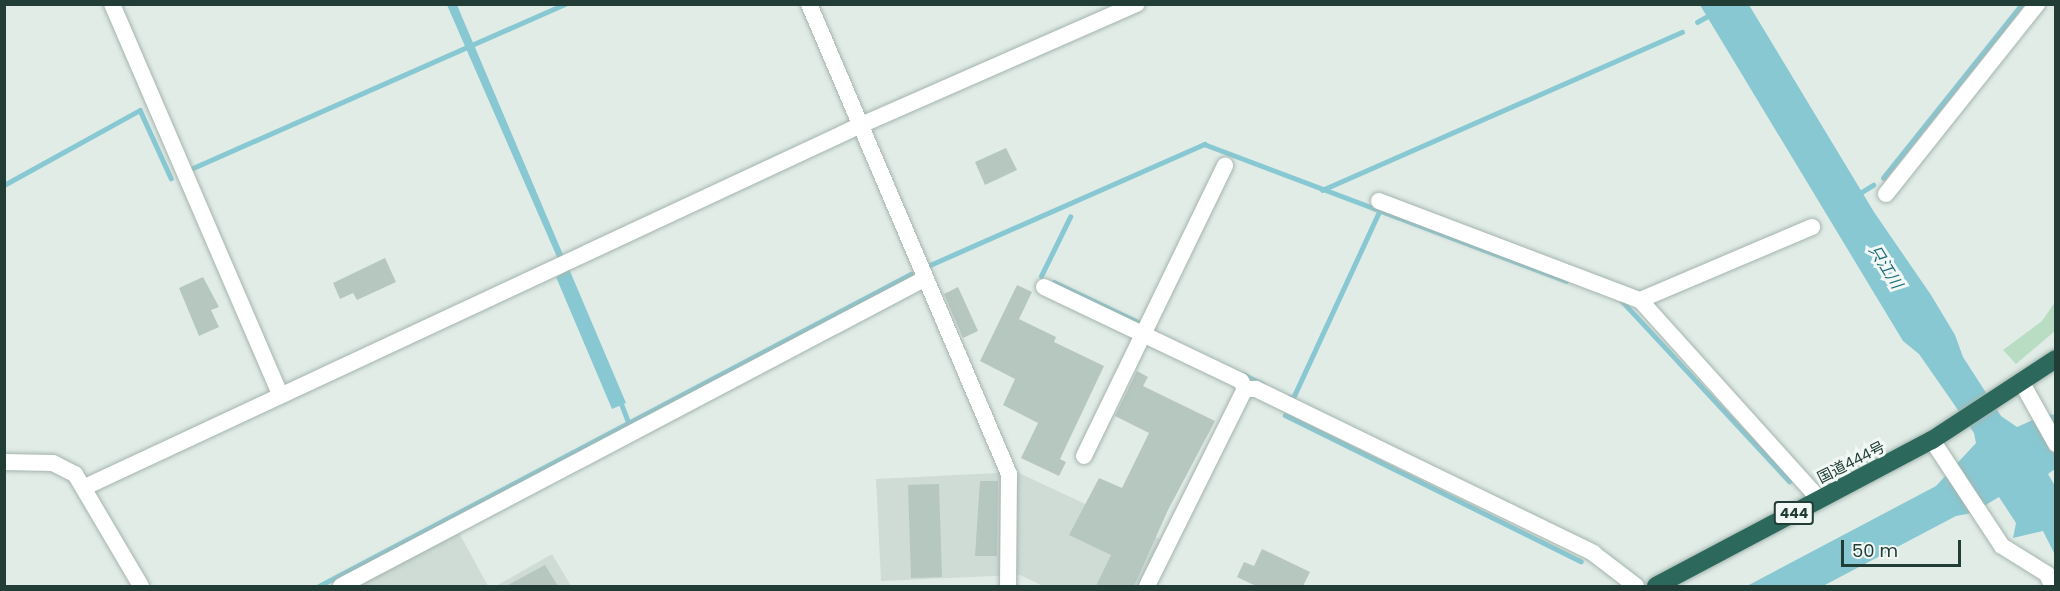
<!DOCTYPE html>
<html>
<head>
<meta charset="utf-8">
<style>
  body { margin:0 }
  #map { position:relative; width:2060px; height:591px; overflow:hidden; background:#e1ece7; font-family:Poppins,"Noto Sans JP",sans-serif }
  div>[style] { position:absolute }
  .built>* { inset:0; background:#cfdcd6 }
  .green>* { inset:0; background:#b9ddc2 }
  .water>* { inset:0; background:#88c8d2 }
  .stream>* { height:4.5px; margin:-2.25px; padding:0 2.25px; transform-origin:2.25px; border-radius:2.25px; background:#88c8d2 }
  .building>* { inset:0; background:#b6c7c0 }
  .roads { filter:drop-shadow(0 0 2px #a4b4ae) drop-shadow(0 0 2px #a4b4ae) }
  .minor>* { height:16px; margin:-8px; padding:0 8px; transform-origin:8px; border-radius:8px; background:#fff }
  .highway>* { height:18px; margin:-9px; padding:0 9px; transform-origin:9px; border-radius:9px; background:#2c695c }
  span { translate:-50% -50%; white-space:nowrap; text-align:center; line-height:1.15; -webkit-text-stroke:6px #f2f8f5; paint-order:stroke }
  .shield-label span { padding:2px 4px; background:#f2f8f5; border:2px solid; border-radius:4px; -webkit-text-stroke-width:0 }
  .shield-label { font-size:14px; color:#213d35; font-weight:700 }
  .street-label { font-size:15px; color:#213d35 }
  .water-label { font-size:16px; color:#1a6b79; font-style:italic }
  .frame { position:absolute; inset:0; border:6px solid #213d35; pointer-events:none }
  .scale { position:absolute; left:1841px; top:540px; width:120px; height:27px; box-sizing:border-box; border:3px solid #213d35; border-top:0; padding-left:8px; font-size:18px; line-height:21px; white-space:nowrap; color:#213d35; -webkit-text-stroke:4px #f2f8f5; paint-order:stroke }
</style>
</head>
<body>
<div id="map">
  <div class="built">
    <div style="clip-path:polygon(1017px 472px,1164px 541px,1141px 586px,1043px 586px,1020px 575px,881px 581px,876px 479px)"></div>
    <div style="clip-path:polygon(458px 531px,488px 586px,354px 586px)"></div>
    <div style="clip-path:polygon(552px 554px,571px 586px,496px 586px)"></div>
  </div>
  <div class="green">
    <div style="clip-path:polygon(2055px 302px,2055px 331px,2016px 364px,2003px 350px,2042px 321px)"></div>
  </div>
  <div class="water">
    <div style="clip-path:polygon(447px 5px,457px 5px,626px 403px,612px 409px,556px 277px,564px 273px)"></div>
    <div style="clip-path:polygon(1700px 5px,1749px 5px,1874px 212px,1931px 295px,1955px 335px,1963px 357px,2001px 416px,2017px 427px,2046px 414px,2055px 415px,2055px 469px,2048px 474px,2055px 486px,2055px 555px,2043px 531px,2013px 538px,2016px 523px,1999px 497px,1972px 513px,1956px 516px,1823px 586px,1747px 586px,1936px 486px,1976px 443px,1974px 433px,1919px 354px,1903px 341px)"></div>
  </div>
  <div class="stream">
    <div style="left:1697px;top:22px;width:18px;rotate:-29deg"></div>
    <div style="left:193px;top:168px;width:406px;rotate:-23.8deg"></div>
    <div style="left:1883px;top:178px;width:223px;rotate:-51.4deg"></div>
    <div style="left:4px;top:185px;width:155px;rotate:-28.9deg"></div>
    <div style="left:140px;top:110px;width:75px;rotate:65.5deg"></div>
    <div style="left:1322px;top:190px;width:393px;rotate:-23.7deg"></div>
    <div style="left:1857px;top:195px;width:19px;rotate:-32deg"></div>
    <div style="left:930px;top:265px;width:300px;rotate:-23.8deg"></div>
    <div style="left:1204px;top:144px;width:387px;rotate:20.7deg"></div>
    <div style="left:1041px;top:276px;width:66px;rotate:-63.8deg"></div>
    <div style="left:1054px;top:282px;width:95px;rotate:25.5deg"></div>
    <div style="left:1622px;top:301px;width:246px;rotate:47.1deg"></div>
    <div style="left:1243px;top:374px;width:22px;rotate:27deg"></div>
    <div style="left:1289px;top:397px;width:4px;rotate:14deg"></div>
    <div style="left:1293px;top:398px;width:205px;rotate:-65.2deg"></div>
    <div style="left:620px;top:400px;width:25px;rotate:69deg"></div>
    <div style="left:1285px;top:415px;width:330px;rotate:26.3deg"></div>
    <div style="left:319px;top:586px;width:669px;rotate:-27.79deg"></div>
  </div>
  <div class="building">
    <div style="clip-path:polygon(1006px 148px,1017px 170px,985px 185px,975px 162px)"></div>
    <div style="clip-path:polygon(385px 258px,396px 282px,357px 300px,353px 293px,340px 299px,333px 283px)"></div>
    <div style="clip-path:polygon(203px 277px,219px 307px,211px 310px,219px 327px,199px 336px,179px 288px)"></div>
    <div style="clip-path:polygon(1017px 285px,1032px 292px,1019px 319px,1056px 337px,1054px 342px,1104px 366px,1060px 459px,1066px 462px,1059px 476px,1021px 458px,1038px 423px,1003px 405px,1015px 379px,980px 361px)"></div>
    <div style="clip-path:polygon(958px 287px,978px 331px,963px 338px,944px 294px)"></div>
    <div style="clip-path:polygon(1137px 371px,1148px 377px,1143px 386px,1215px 421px,1168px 510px,1134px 586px,1096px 586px,1111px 555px,1069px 535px,1099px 478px,1122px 488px,1149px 433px,1115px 416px)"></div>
    <div style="clip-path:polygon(980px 481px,998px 481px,997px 556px,975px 556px)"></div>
    <div style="clip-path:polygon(939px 484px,942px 577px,911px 578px,908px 485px)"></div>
    <div style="clip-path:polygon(1262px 549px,1310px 572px,1303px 586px,1256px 586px,1237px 577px,1244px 562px,1254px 566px)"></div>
    <div style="clip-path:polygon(545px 565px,558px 586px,506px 586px)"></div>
  </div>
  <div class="roads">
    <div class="minor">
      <div style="left:112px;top:4px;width:426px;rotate:66.7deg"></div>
      <div style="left:809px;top:4px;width:511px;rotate:66.95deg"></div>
      <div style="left:1009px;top:474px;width:112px;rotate:90.5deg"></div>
      <div style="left:1886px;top:194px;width:243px;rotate:-51.5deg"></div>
      <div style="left:1379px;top:201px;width:279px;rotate:20.8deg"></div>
      <div style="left:1640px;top:300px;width:268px;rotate:48deg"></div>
      <div style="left:1044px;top:287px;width:218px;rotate:25.5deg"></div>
      <div style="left:1241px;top:381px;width:9px;rotate:63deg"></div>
      <div style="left:1640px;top:300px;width:187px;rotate:-23deg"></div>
      <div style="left:2022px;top:383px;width:70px;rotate:60.9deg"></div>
      <div style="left:1932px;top:440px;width:127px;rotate:56.6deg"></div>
      <div style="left:2002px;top:546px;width:53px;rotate:31.9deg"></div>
      <div style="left:2047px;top:574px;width:13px;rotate:67deg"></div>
      <div style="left:1084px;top:456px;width:323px;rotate:-64.1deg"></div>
      <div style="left:4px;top:462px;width:49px;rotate:1.2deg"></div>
      <div style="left:53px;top:463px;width:25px;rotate:27deg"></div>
      <div style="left:75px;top:474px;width:130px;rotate:59.5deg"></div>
      <div style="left:85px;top:487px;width:856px;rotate:-25.01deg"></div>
      <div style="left:861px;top:125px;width:301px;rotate:-23.7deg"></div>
      <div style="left:341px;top:586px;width:659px;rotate:-27.77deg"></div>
      <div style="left:1147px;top:586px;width:220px;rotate:-63.6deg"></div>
      <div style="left:1245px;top:389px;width:11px"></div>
      <div style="left:1256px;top:389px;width:375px;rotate:25.9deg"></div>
      <div style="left:1593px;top:553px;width:54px;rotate:37.5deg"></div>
    </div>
    <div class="highway">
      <div style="left:1656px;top:586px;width:312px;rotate:-27.9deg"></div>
      <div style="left:1932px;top:440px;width:148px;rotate:-33.2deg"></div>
    </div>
  </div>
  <div class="shield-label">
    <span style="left:1794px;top:513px">444</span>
  </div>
  <div class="street-label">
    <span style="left:1851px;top:462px;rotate:-27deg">国道444号</span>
  </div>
  <div class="water-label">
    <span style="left:1885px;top:267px;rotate:58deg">只江川</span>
  </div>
  <div class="frame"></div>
  <div class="scale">50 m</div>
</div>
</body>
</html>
